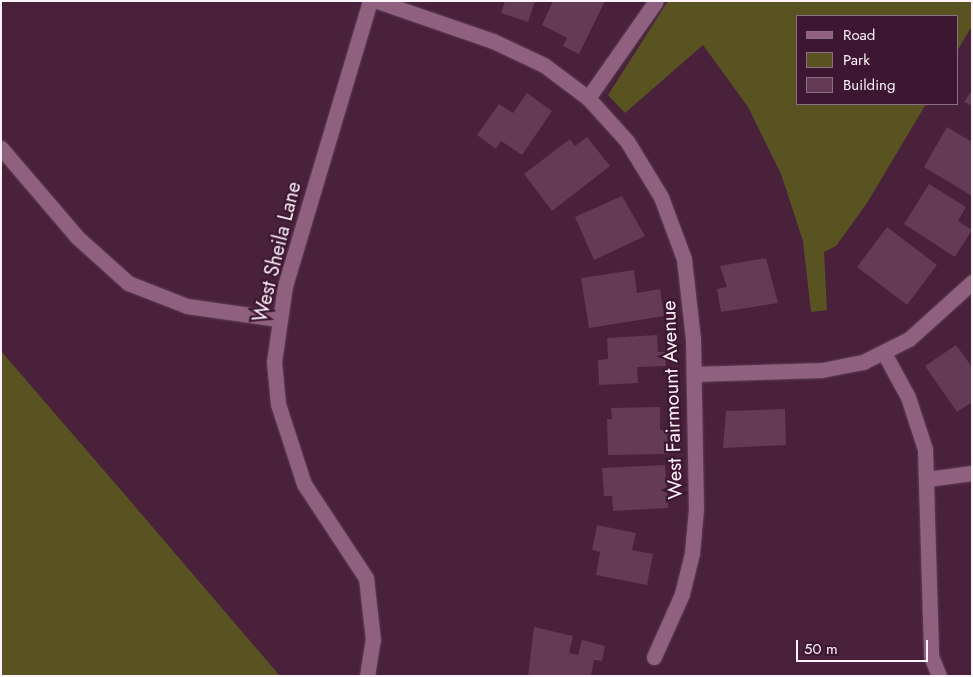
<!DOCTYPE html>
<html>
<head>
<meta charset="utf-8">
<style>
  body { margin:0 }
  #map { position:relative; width:973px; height:677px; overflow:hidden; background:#49213b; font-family:Jost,sans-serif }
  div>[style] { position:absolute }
  .green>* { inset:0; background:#595321 }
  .building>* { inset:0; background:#643a55 }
  .roads { filter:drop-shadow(0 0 1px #5f3f55) drop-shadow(0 0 1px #5f3f55) }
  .street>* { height:15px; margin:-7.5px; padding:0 7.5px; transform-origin:7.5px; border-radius:7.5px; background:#8f617e }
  span { translate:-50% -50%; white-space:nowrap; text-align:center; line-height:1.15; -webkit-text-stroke:4.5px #3d1731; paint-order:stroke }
  .street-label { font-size:20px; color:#fcf2f8 }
  .frame { position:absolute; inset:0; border:2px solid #fcf2f8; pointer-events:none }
  .legend { position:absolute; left:796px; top:15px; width:162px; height:90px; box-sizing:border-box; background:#3d1731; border:1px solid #896f81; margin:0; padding:6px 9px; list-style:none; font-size:15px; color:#fcf2f8 }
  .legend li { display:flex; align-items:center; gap:10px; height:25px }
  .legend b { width:25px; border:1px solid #896f81 }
  .scale { position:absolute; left:796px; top:640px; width:132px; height:22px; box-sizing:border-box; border:2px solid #fcf2f8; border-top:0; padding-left:6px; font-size:15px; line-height:18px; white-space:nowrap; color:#fcf2f8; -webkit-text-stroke:4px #3d1731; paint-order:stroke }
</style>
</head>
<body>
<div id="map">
  <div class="green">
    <div style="clip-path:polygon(668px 1px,972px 1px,972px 26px,957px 51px,957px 16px,797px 16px,797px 104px,926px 104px,867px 203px,836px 246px,824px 252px,827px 310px,811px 312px,803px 241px,781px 174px,748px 107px,703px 45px,625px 113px,608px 95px)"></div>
    <div style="clip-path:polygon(1px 351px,120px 489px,280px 676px,1px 676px)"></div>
  </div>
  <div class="building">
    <div style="clip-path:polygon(505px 1px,535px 1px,528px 22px,501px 13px)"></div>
    <div style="clip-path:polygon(553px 1px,605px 1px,579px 54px,563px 46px,567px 38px,542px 25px)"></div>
    <div style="clip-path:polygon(972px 90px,972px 106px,964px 102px)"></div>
    <div style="clip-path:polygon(527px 93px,552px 111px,522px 155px,501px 141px,496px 149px,477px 135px,499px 104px,513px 113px)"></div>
    <div style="clip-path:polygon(947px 127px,972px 142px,972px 196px,924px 167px)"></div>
    <div style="clip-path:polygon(587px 137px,610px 166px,552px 211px,524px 174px,570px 139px,575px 146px)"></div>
    <div style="clip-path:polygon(929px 184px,966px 207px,958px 221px,972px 230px,955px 257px,904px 224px)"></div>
    <div style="clip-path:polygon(622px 196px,645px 236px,594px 260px,575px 217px)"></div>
    <div style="clip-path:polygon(887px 227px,937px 265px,907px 305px,857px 267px)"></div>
    <div style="clip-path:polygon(766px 258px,778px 303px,721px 312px,717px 289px,727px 287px,720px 266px)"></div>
    <div style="clip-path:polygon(634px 270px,637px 293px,660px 289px,664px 316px,589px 328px,581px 278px)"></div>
    <div style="clip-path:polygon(657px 335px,658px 352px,665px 352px,666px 366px,637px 367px,638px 383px,599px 385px,598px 360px,608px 359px,607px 338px)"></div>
    <div style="clip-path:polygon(956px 345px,972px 367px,972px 402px,957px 412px,925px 366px)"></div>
    <div style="clip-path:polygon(660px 407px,660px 430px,667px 430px,668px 454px,608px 455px,607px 419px,612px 419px,611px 408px)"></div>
    <div style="clip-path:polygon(785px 409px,786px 445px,723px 448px,726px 411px)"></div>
    <div style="clip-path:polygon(665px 465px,668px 508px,613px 511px,612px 496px,604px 496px,602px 468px)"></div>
    <div style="clip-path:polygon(597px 525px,636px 533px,632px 550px,653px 554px,647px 585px,596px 575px,600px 552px,592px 550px)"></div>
    <div style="clip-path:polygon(534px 627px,573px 636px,569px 653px,578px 655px,582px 640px,605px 646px,602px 661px,594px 660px,591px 675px,528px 676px)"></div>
  </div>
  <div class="roads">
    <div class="street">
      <div style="left:377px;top:1px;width:123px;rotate:19deg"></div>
      <div style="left:493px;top:41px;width:56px;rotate:25.2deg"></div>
      <div style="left:544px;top:65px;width:55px;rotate:36.9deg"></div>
      <div style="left:588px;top:98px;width:58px;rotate:47.8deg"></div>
      <div style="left:627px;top:141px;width:66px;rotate:58.7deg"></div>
      <div style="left:661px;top:197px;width:66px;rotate:69.6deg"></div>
      <div style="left:684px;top:259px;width:81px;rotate:83.6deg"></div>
      <div style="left:693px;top:339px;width:170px;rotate:89deg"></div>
      <div style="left:696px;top:509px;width:44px;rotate:95.2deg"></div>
      <div style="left:692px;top:553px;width:42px;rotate:103.7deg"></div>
      <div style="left:682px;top:594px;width:69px;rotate:114deg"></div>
      <div style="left:588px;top:98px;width:118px;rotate:-55deg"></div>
      <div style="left:1px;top:148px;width:117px;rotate:49.5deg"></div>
      <div style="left:77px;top:237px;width:69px;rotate:42deg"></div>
      <div style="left:128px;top:283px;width:63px;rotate:21.3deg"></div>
      <div style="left:187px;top:306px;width:92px;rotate:8.1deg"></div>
      <div style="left:884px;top:353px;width:50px;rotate:61.4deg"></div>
      <div style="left:908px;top:397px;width:55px;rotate:71.9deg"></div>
      <div style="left:925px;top:449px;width:207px;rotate:88.3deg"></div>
      <div style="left:931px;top:656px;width:22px;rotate:68deg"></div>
      <div style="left:694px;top:374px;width:128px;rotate:-1.8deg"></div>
      <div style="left:822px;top:370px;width:42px;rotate:-11deg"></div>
      <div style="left:863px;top:362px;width:51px;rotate:-26.6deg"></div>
      <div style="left:909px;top:339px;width:85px;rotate:-42.1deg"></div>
      <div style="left:928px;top:479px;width:44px;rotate:-7.8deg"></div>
      <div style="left:367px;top:676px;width:36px;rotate:-81deg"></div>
      <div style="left:373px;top:640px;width:62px;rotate:-96.4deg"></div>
      <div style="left:366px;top:578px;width:113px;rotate:-123.4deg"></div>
      <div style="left:304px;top:484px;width:84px;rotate:-108deg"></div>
      <div style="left:278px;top:404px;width:42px;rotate:-95.4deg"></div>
      <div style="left:274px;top:362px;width:77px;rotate:-81.8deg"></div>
      <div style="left:285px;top:286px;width:297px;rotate:-73.4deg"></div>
    </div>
  </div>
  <div class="street-label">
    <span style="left:277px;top:252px;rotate:-76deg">West Sheila Lane</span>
    <span style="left:672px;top:400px;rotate:-92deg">West Fairmount Avenue</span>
  </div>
  <div class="frame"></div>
  <ul class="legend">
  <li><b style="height:6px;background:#8f617e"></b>Road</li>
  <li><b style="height:14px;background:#595321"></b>Park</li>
  <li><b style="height:14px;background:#643a55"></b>Building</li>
  </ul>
  <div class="scale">50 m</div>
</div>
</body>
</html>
